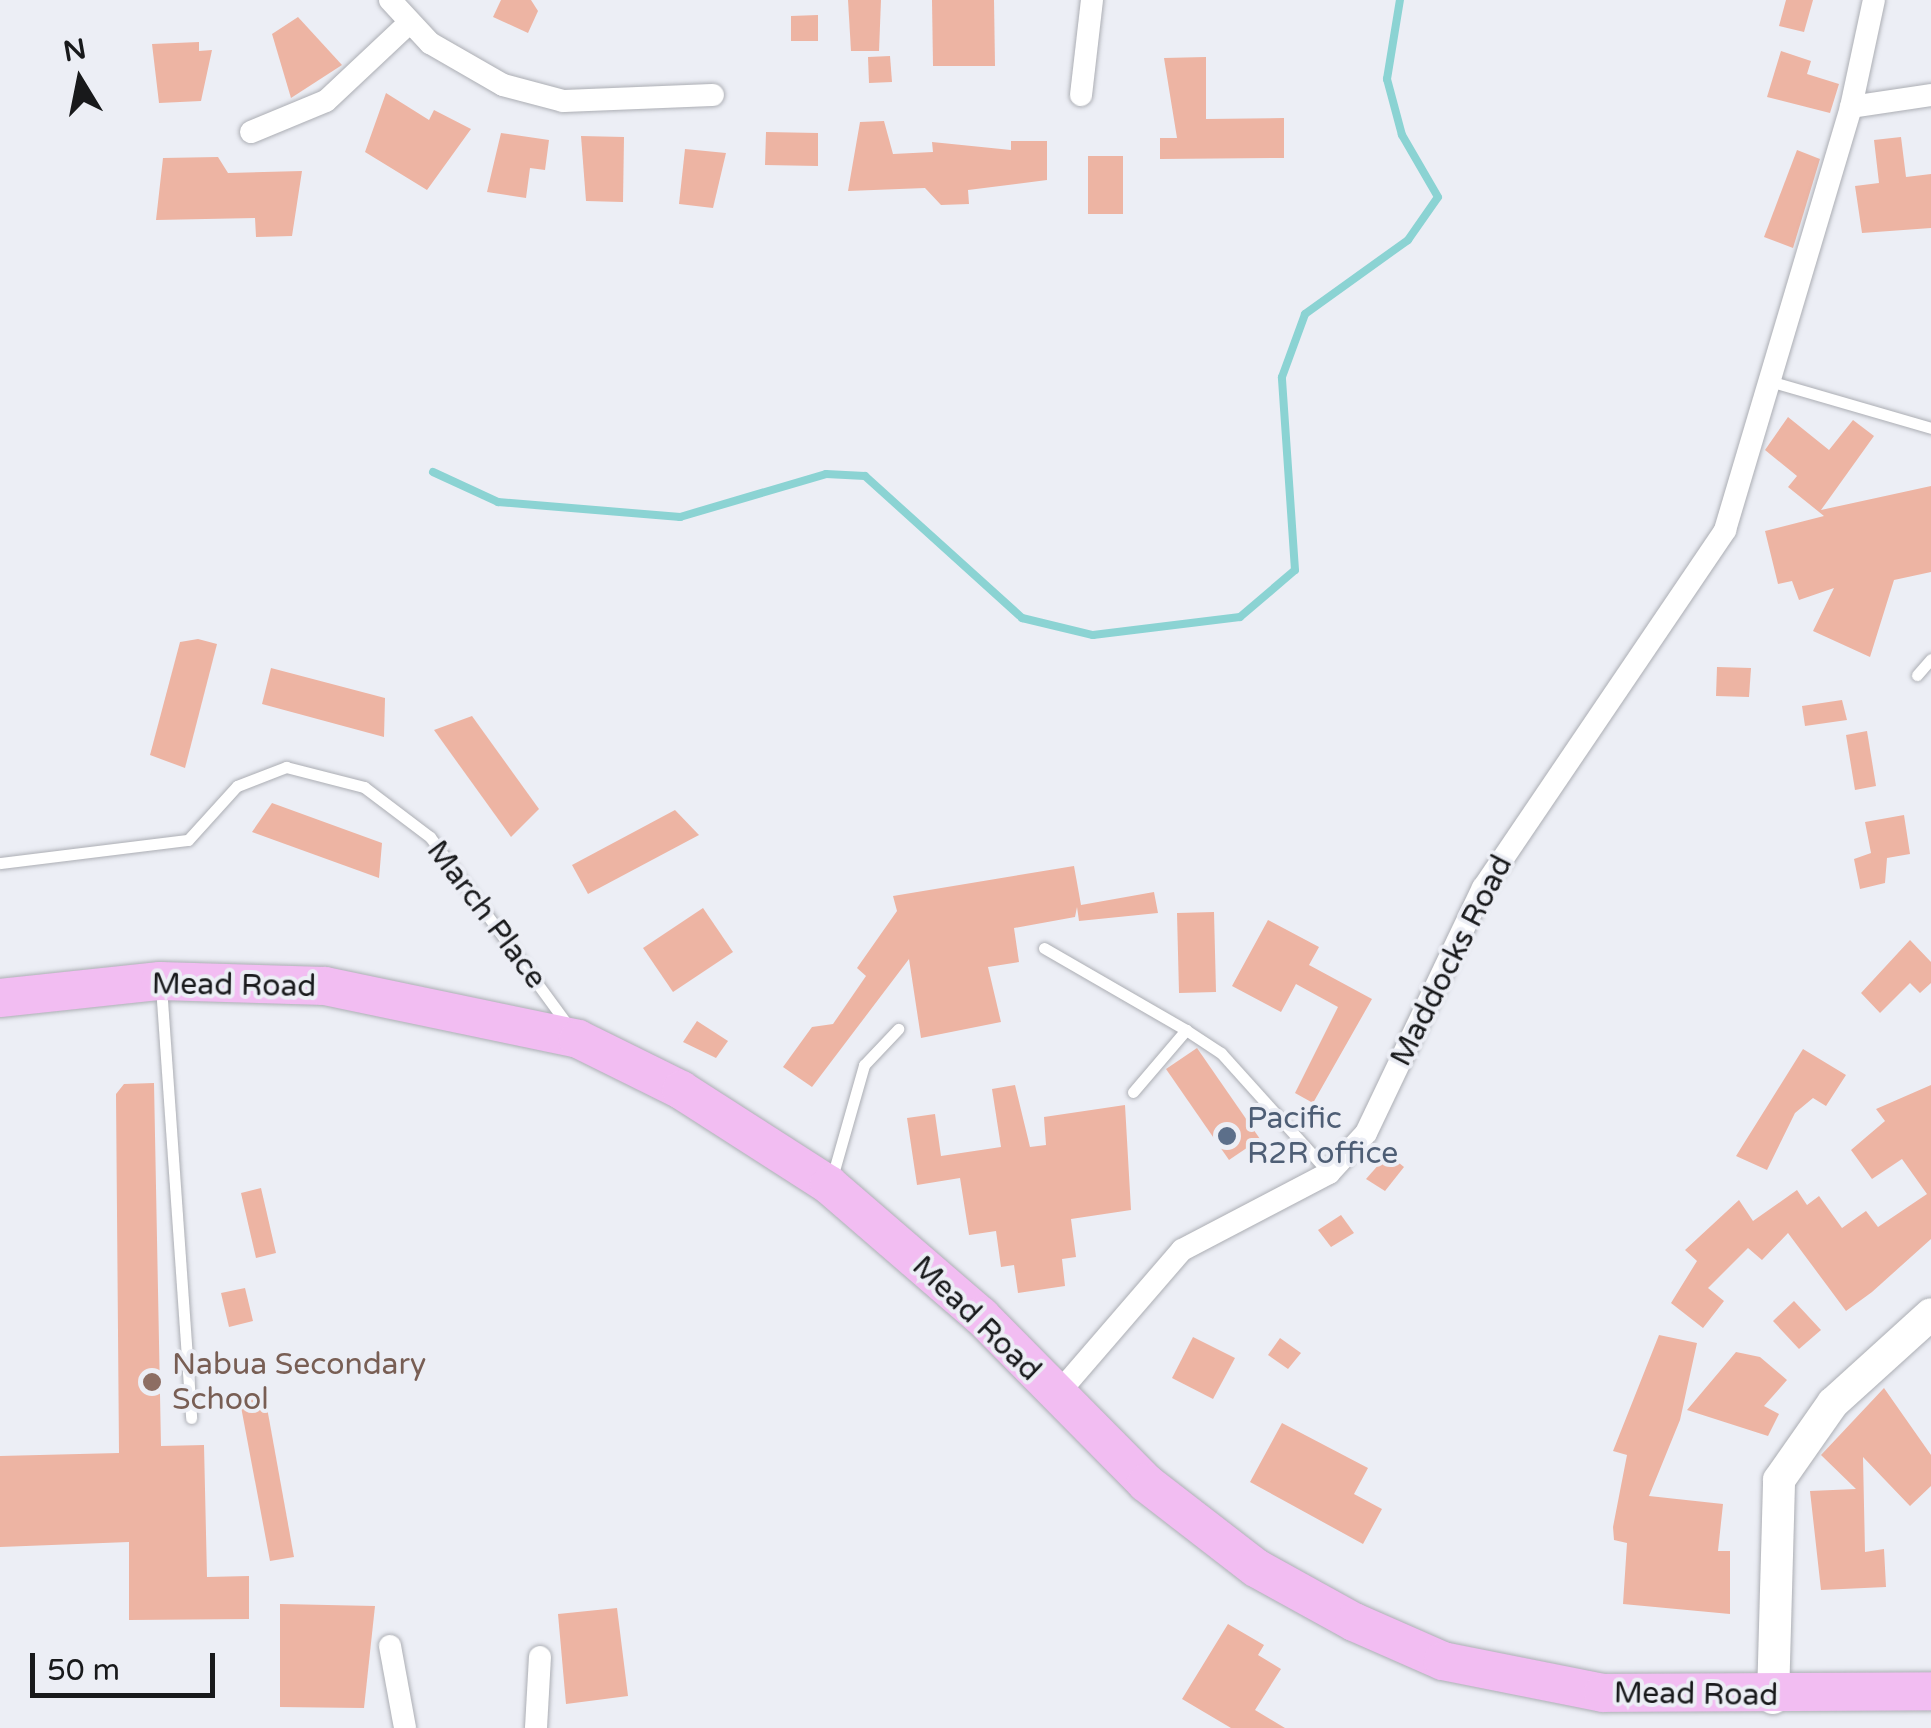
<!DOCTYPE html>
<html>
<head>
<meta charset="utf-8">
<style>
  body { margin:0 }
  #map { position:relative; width:1931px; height:1728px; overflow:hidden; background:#eceef5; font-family:"Varela Round",sans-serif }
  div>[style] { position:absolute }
  .stream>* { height:8px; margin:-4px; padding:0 4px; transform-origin:4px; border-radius:4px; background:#8bd3d3 }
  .building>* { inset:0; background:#edb4a3 }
  .roads { filter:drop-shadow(0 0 2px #acaeb4) drop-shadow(0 0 2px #acaeb4) }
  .lane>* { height:11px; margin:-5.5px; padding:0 5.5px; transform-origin:5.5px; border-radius:5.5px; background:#fff }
  .street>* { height:22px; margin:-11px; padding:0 11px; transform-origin:11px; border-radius:11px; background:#fff }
  .secondary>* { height:32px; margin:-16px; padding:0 16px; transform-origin:16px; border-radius:16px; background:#fff }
  .primary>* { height:38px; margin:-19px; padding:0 19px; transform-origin:19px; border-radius:19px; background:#f2bdf2 }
  .dots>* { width:28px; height:28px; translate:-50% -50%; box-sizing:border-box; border:5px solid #eceef5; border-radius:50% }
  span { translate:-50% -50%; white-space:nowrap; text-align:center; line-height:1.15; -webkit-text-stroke:8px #eceef5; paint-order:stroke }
  .street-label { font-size:30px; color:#18191b }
  .service-label { font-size:30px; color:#4e5e75 }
  .left { translate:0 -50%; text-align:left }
  .education-label { font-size:30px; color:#785e54 }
  .north { position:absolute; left:30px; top:30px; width:100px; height:100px; -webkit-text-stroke:8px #eceef5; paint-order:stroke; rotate:350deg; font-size:28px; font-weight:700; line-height:40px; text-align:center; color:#18191b }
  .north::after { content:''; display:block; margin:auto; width:35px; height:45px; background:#18191b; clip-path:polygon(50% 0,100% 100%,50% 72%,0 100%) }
  .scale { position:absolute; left:30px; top:1653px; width:185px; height:45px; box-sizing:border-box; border:5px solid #18191b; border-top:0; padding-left:12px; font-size:30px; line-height:35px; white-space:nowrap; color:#18191b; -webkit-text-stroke:8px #eceef5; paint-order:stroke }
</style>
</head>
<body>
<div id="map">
  <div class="stream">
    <div style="left:433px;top:472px;width:72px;rotate:24.8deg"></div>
    <div style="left:498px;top:502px;width:183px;rotate:4.7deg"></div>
    <div style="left:680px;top:517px;width:152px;rotate:-16.4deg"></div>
    <div style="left:826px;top:474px;width:39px;rotate:3deg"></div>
    <div style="left:865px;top:476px;width:212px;rotate:42.1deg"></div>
    <div style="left:1022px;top:618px;width:73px;rotate:13.5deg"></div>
    <div style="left:1093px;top:635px;width:148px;rotate:-7deg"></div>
    <div style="left:1240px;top:617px;width:72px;rotate:-40.5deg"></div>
    <div style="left:1295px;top:570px;width:193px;rotate:-93.9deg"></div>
    <div style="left:1282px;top:377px;width:67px;rotate:-69.9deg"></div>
    <div style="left:1305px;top:314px;width:127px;rotate:-35.7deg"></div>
    <div style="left:1408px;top:240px;width:52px;rotate:-55.1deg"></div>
    <div style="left:1438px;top:197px;width:72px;rotate:-120.1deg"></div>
    <div style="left:1402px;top:135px;width:58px;rotate:-105deg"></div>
    <div style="left:1387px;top:79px;width:80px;rotate:-80.7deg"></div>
  </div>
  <div class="building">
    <div style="clip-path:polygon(501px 0,531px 0,538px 11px,528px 33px,493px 17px)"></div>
    <div style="clip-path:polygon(848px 0,881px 0,879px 51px,851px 51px)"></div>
    <div style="clip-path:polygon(932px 0,994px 0,995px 66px,933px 66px)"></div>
    <div style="clip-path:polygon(1786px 0,1813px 0,1804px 32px,1779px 26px)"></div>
    <div style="clip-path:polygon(818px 15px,818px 41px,791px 41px,791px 16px)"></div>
    <div style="clip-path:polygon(298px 17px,342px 65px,291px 98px,272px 34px)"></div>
    <div style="clip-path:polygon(199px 42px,199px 51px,212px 50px,201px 101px,159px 103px,152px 44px)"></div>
    <div style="clip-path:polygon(1781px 51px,1811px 61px,1807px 74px,1839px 84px,1830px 113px,1767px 97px)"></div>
    <div style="clip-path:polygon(890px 56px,892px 82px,869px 83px,868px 57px)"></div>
    <div style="clip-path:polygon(1206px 57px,1206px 119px,1284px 118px,1284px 158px,1160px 159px,1160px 138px,1177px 138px,1164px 58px)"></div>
    <div style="clip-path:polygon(386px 93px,429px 120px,434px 110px,471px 129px,427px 190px,365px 152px)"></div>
    <div style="clip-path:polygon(884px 121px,893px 154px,933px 152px,932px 142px,1011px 150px,1011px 141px,1047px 141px,1047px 180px,968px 190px,969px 204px,941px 205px,925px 188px,848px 191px,860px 122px)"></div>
    <div style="clip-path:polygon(766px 132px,818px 133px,818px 166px,765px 165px)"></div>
    <div style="clip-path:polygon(501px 133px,549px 140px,545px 170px,530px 168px,526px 198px,487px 192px)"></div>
    <div style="clip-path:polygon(581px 136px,624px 137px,623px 202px,586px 201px)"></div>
    <div style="clip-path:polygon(1901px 137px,1906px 177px,1931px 174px,1931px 228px,1862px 233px,1855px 186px,1879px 183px,1874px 140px)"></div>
    <div style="clip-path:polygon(685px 149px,726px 153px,713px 208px,679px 204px)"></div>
    <div style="clip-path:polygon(1797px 150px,1820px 159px,1793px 248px,1764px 237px)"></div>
    <div style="clip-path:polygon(1088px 156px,1123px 156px,1123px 214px,1088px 214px)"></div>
    <div style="clip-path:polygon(218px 157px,228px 173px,302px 171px,292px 236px,256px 237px,255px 218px,156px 220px,163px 158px)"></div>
    <div style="clip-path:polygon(1788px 417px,1829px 450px,1853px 420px,1874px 436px,1821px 510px,1931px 486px,1931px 572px,1894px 580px,1870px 657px,1813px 631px,1834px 588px,1799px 600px,1792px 581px,1778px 584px,1765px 531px,1824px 516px,1788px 487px,1797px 476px,1765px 450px)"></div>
    <div style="clip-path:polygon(198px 639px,217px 644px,185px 768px,150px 755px,180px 642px)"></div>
    <div style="clip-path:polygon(1717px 667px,1751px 668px,1749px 697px,1716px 696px)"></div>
    <div style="clip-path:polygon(271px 668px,385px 698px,384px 737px,262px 704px)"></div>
    <div style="clip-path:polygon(1842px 700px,1847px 720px,1805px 726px,1802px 706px)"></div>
    <div style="clip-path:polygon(472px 716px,539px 809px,511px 837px,434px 730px)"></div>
    <div style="clip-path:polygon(1867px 731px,1876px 786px,1855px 790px,1846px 735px)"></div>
    <div style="clip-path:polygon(272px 803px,382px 843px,379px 878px,252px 832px)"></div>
    <div style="clip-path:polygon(675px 810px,699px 835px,588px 894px,572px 865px)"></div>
    <div style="clip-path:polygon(1904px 815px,1910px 854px,1887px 858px,1885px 883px,1860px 889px,1854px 859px,1871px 853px,1865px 822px)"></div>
    <div style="clip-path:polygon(1074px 866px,1081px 905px,1154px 892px,1158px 913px,1079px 921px,1077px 907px,1075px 917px,1014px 928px,1019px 962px,988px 967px,1001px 1022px,921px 1038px,909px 959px,812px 1087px,783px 1067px,812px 1027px,833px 1024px,866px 976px,857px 968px,897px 911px,893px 896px)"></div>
    <div style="clip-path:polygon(703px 908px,733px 952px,673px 992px,643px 948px)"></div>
    <div style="clip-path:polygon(1214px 912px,1216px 992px,1179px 993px,1177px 913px)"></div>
    <div style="clip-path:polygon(1268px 920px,1319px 947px,1309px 965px,1372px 999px,1313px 1103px,1295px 1093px,1338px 1007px,1296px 984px,1281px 1012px,1232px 986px)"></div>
    <div style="clip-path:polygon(1910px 940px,1931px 962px,1931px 983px,1920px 993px,1910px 983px,1880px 1013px,1861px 993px)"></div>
    <div style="clip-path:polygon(697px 1021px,728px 1041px,716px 1058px,683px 1042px)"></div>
    <div style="clip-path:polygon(1197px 1048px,1260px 1139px,1229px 1160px,1166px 1069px)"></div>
    <div style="clip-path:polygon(1803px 1049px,1846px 1075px,1826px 1106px,1813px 1098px,1795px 1113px,1767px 1170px,1736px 1156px)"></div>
    <div style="clip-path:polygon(154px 1083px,161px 1446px,204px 1445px,207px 1577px,249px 1576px,249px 1619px,129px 1620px,129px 1542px,0 1547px,0 1456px,119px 1453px,116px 1094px,124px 1084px)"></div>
    <div style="clip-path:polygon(1015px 1085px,1030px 1147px,1046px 1145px,1044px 1117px,1125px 1105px,1131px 1210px,1071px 1219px,1076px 1257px,1062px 1259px,1065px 1286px,1018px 1293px,1014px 1265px,1001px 1267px,996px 1231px,969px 1235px,960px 1178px,917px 1185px,907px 1118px,935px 1114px,941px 1156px,1001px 1147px,992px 1089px)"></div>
    <div style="clip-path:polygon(1931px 1085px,1931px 1239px,1872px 1292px,1846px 1311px,1788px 1233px,1762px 1260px,1748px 1248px,1708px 1288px,1724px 1301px,1703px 1328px,1671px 1303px,1697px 1261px,1685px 1250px,1739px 1200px,1753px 1221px,1797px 1190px,1807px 1205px,1819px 1196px,1842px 1228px,1866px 1211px,1878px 1227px,1927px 1194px,1902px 1159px,1872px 1179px,1851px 1150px,1885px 1121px,1876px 1109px)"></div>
    <div style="clip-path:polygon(1388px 1154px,1404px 1167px,1385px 1191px,1366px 1179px)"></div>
    <div style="clip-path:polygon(261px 1188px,276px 1253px,256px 1258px,241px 1193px)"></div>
    <div style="clip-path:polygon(1341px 1215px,1354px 1233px,1331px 1247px,1318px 1230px)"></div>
    <div style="clip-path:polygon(245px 1288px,253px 1321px,229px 1327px,221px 1293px)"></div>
    <div style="clip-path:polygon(1794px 1301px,1821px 1330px,1799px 1349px,1773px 1321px)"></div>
    <div style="clip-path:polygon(1659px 1335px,1697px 1343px,1680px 1420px,1649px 1496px,1723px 1504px,1718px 1551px,1730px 1551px,1730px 1614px,1623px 1604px,1627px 1543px,1614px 1540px,1613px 1527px,1627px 1455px,1613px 1451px)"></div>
    <div style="clip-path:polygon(1193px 1337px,1235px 1358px,1213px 1399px,1172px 1378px)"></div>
    <div style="clip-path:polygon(1280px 1338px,1301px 1353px,1288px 1369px,1268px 1355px)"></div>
    <div style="clip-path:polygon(1736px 1352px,1760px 1357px,1787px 1380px,1764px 1406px,1779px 1414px,1768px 1436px,1687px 1410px)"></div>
    <div style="clip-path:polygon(1884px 1388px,1931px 1455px,1931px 1486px,1910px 1506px,1863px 1457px,1865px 1552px,1884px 1549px,1886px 1587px,1821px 1590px,1810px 1491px,1856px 1489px,1821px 1455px)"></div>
    <div style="clip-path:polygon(264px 1391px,294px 1557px,270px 1561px,239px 1396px)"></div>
    <div style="clip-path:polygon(1282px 1423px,1368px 1468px,1354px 1494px,1382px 1509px,1363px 1544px,1250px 1482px)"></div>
    <div style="clip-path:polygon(280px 1604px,375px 1606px,364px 1708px,280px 1707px)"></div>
    <div style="clip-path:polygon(617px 1608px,628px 1696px,566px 1704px,558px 1614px)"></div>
    <div style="clip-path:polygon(1228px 1624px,1264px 1645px,1258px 1655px,1281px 1669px,1255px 1710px,1285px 1728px,1231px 1728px,1182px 1699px)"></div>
  </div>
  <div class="roads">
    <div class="lane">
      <div style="left:1766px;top:380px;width:172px;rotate:16.2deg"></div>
      <div style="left:1917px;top:675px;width:21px;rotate:-49deg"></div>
      <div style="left:0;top:863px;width:189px;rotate:-7deg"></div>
      <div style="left:188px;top:840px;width:73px;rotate:-47.8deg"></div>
      <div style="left:237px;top:786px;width:53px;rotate:-21.2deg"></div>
      <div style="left:286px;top:767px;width:81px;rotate:14.4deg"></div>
      <div style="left:364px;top:787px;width:83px;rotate:37.1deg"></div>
      <div style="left:430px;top:837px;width:235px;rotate:53.8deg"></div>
      <div style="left:1044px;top:948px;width:164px;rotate:30deg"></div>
      <div style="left:161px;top:986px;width:433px;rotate:86deg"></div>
      <div style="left:1133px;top:1092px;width:82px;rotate:-49.5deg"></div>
      <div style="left:1186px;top:1030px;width:42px;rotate:33.3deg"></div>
      <div style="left:1221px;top:1053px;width:161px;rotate:48deg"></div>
      <div style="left:831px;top:1181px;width:121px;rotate:-74.1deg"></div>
      <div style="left:864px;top:1065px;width:50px;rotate:-46.6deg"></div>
    </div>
    <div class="street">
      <div style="left:390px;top:0;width:59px;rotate:47.1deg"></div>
      <div style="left:430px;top:43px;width:84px;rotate:29.9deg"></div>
      <div style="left:503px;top:85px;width:62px;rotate:14.9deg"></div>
      <div style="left:563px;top:101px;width:150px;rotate:-2.3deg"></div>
      <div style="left:1081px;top:95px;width:96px;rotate:-83.4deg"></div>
      <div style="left:1851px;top:107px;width:81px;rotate:-8.5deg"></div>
      <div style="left:251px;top:132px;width:81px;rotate:-22.5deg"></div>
      <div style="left:326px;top:101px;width:111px;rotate:-43.2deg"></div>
      <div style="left:1055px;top:1397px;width:194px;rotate:-49.2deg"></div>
      <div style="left:1182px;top:1250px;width:166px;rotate:-27.6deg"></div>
      <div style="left:1329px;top:1173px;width:54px;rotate:-47.2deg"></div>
      <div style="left:1366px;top:1133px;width:272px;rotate:-64.5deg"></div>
      <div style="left:1483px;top:888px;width:432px;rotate:-55.9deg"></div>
      <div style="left:1725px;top:530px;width:441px;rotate:-73.4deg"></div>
      <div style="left:1851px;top:107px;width:109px;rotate:-77.9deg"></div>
      <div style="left:390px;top:1646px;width:83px;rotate:79.6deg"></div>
      <div style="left:536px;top:1728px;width:71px;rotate:-86.8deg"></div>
    </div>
    <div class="secondary">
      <div style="left:1773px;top:1698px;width:218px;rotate:-88.4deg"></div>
      <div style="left:1779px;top:1480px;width:94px;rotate:-55deg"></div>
      <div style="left:1833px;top:1403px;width:132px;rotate:-42.2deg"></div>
    </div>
    <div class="primary">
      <div style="left:0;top:998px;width:161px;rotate:-6.1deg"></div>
      <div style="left:160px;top:981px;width:165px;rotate:1.7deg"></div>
      <div style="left:325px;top:986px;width:258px;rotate:11.8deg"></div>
      <div style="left:578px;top:1039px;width:115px;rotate:26.3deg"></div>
      <div style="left:681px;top:1090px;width:176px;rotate:32.7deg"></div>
      <div style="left:829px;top:1185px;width:201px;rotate:40.8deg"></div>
      <div style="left:981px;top:1316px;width:235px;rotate:45.3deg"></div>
      <div style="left:1146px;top:1483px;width:139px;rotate:37.7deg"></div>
      <div style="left:1256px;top:1568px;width:112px;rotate:28.9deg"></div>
      <div style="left:1354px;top:1622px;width:97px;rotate:23.7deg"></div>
      <div style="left:1443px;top:1661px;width:163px;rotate:11.3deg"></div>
      <div style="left:1603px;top:1693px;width:328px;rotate:-0.3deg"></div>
    </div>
  </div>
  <div class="dots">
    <div style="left:1227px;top:1136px;background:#5c6f8a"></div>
    <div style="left:152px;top:1382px;background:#8d6e63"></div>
  </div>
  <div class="street-label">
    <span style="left:486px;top:915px;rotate:53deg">March Place</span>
    <span style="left:1452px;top:961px;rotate:-63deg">Maddocks Road</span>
    <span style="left:234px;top:986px;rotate:1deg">Mead Road</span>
    <span style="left:976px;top:1319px;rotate:44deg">Mead Road</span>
    <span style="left:1696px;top:1695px;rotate:1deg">Mead Road</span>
  </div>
  <div class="service-label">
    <span class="left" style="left:1247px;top:1136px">Pacific<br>R2R office</span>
  </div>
  <div class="education-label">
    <span class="left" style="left:172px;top:1382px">Nabua Secondary<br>School</span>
  </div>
  <div class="north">N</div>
  <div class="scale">50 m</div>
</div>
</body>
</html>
